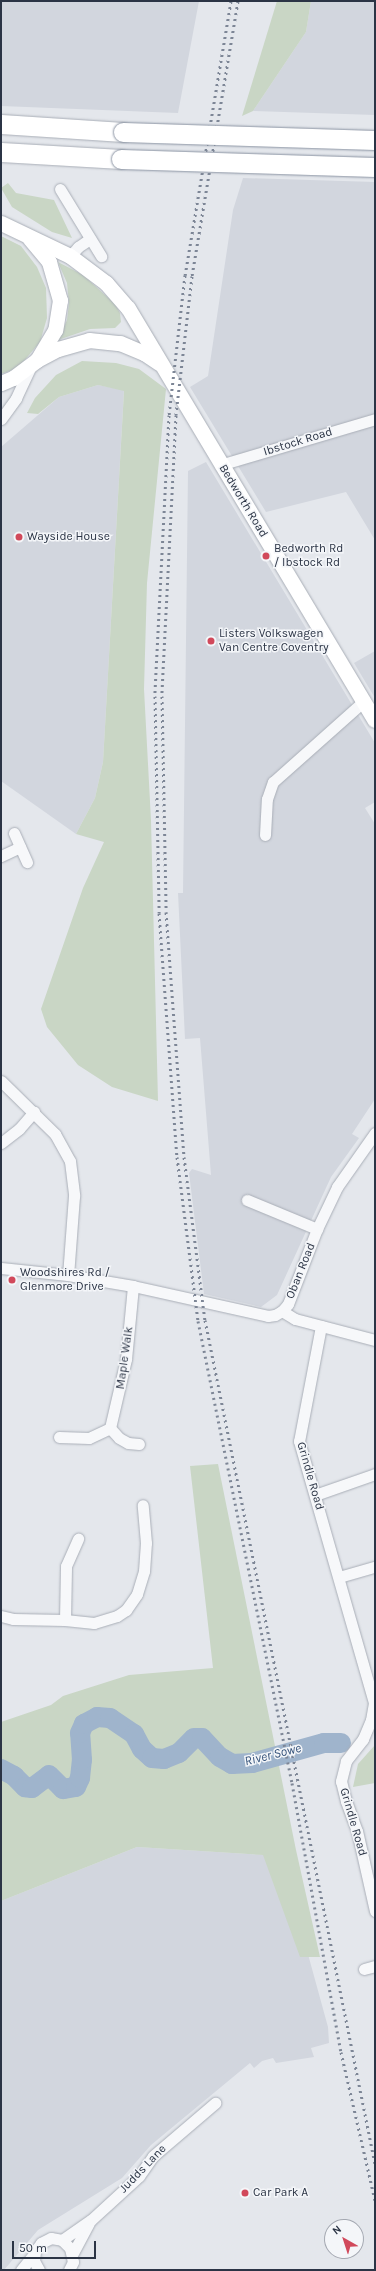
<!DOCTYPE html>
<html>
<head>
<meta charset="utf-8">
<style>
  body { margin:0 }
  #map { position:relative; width:376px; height:2271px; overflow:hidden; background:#e4e7ec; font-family:Karla,sans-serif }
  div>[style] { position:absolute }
  .built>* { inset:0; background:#d2d6de }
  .green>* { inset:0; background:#c9d6c5 }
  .river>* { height:20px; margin:-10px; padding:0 10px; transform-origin:10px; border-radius:10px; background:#9fb4cc }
  .roads { filter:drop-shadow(0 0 1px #a9aeb7) drop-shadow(0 0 1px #a9aeb7) }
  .street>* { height:11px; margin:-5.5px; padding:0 5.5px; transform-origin:5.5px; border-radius:5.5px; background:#f7f8fa }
  .secondary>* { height:15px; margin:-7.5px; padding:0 7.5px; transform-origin:7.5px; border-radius:7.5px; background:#fff }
  .highway>* { height:19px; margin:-9.5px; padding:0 9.5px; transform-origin:9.5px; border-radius:9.5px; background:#fff }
  .rail>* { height:3px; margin-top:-1.5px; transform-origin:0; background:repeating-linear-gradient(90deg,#7d8696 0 2px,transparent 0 6px) }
  .bridges { filter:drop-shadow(0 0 1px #8b94a3) drop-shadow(0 0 1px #8b94a3) }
  .highway-bridge>* { height:19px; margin:-9.5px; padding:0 9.5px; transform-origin:9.5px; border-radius:9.5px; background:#fff }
  .dots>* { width:11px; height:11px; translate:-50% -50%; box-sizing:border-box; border:2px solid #f4f6f9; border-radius:50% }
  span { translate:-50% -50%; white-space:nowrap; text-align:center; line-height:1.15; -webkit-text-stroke:3px #f4f6f9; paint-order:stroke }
  .street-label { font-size:12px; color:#2b3445 }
  .poi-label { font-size:12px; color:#2b3445 }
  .left { translate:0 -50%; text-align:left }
  .water-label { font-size:13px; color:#34527a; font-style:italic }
  .frame { position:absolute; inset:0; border:2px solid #2b3445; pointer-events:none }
  .north { position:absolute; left:324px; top:2219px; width:40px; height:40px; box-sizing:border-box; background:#f4f6f9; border:1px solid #a4a8b1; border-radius:50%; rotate:321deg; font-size:11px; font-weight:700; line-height:16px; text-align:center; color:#2b3445 }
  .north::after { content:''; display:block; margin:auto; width:14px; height:18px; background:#d1495b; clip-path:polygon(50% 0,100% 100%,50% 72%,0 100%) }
  .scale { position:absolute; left:12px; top:2241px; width:84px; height:18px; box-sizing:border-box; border:2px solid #2b3445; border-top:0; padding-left:5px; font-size:12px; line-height:14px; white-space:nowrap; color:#2b3445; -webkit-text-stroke:3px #f4f6f9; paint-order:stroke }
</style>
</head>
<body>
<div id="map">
  <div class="built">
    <div style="clip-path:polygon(1px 1px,199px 1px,178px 113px,1px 106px)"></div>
    <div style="clip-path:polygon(311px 1px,375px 1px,375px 115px,253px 111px,306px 32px)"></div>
    <div style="clip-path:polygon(243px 178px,375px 182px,375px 540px,346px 492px,266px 512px,190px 387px,208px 376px,233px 210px)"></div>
    <div style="clip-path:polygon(98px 385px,124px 390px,103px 762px,95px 798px,76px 834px,1px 781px,1px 447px,59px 397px)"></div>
    <div style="clip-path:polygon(206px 462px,375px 743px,375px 802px,365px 808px,375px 824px,375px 1099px,352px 1134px,359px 1138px,331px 1177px,277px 1295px,261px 1307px,204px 1294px,189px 1173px,192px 1169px,211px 1175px,200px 1038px,185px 1039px,178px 893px,183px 893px,188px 471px)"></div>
    <div style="clip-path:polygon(375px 651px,375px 698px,354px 663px)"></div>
    <div style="clip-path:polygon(137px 1847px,281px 1856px,328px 2027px,329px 2043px,311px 2048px,314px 2057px,276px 2063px,273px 2058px,262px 2061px,254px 2068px,250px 2063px,151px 2145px,122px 2178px,38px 2230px,4px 2270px,1px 2270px,1px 1901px)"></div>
  </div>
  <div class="green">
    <div style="clip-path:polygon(277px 1px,311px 1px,306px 32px,253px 111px,242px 116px)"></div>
    <div style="clip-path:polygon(8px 183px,16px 193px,54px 200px,72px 238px,52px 232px,12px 207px,1px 188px)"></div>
    <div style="clip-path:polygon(1px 236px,21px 246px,37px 267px,46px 288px,47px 318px,40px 342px,18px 368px,1px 374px)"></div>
    <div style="clip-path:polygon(58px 262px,83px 275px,115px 304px,120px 313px,121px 322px,115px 328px,90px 329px,58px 340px,67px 320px,69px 303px,67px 283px)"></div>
    <div style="clip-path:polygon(82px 361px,116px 363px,139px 369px,166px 389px,147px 583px,144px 689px,151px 820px,158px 1101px,112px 1087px,78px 1065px,47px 1027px,41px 1009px,83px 888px,104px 842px,76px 834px,95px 798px,103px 762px,124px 391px,98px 385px,59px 397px,38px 414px,27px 413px,35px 398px,56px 375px)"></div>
    <div style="clip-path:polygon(218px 1464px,296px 1850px,320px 1957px,300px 1957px,263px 1855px,137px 1847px,1px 1901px,1px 1722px,51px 1705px,63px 1696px,129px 1675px,213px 1668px,190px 1466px)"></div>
    <div style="clip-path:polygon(375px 1745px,375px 1783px,353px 1787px,358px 1764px)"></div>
  </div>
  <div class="river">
    <div style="left:1px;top:1769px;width:15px;rotate:28deg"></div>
    <div style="left:14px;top:1776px;width:16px;rotate:45deg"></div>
    <div style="left:25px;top:1787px;width:7px;rotate:8deg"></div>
    <div style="left:32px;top:1788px;width:21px;rotate:-37deg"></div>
    <div style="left:49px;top:1775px;width:20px;rotate:45deg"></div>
    <div style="left:63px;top:1789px;width:13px;rotate:-9deg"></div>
    <div style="left:76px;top:1787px;width:10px;rotate:-66deg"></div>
    <div style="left:80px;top:1778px;width:18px;rotate:-84deg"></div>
    <div style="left:82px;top:1760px;width:27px;rotate:-94deg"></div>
    <div style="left:80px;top:1733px;width:10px;rotate:-66deg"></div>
    <div style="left:84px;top:1724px;width:15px;rotate:-28deg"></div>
    <div style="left:97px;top:1717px;width:13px;rotate:4deg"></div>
    <div style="left:110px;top:1718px;width:29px;rotate:34deg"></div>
    <div style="left:134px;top:1734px;width:17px;rotate:62deg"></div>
    <div style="left:142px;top:1749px;width:13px;rotate:42deg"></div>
    <div style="left:152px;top:1758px;width:12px;rotate:5deg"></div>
    <div style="left:164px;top:1759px;width:16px;rotate:-22deg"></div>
    <div style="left:179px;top:1753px;width:21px;rotate:-45deg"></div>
    <div style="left:194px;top:1738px;width:8px"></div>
    <div style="left:202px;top:1738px;width:26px;rotate:47deg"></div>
    <div style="left:220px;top:1757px;width:14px;rotate:30deg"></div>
    <div style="left:232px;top:1764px;width:20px;rotate:-3deg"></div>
    <div style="left:252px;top:1763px;width:75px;rotate:-15.5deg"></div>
    <div style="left:324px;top:1743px;width:17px"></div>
  </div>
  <div class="roads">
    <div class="street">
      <div style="left:60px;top:189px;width:79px;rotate:58.5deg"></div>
      <div style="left:70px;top:256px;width:12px;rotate:-48deg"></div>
      <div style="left:78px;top:247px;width:14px;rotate:-34deg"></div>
      <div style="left:1px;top:419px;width:26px;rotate:-54deg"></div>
      <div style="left:16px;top:398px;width:38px;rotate:-65deg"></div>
      <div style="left:220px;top:465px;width:162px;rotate:-16.5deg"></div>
      <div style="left:14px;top:833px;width:32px;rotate:66deg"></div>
      <div style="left:265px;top:835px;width:36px;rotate:-87deg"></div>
      <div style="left:267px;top:799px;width:18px;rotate:-71deg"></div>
      <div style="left:273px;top:782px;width:122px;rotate:-41.7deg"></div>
      <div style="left:1px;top:856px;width:21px;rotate:-25deg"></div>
      <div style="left:1px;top:1081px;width:76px;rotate:44.5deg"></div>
      <div style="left:55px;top:1134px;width:31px;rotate:61deg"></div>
      <div style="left:70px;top:1161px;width:35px;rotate:83deg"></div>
      <div style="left:74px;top:1196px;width:79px;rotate:94.3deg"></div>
      <div style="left:1px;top:1143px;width:23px;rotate:-38deg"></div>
      <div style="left:19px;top:1129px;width:23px;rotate:-49deg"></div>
      <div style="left:247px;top:1200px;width:76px;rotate:22.5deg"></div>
      <div style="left:1px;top:1268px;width:67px;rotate:6deg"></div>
      <div style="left:68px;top:1275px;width:66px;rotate:9.6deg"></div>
      <div style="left:133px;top:1286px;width:138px;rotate:12.5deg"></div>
      <div style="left:268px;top:1316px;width:7px;rotate:-8deg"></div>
      <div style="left:275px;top:1315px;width:8px;rotate:-30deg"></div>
      <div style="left:282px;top:1311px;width:9px;rotate:-49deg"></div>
      <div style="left:288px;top:1304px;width:80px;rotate:-68.9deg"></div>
      <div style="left:317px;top:1229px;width:47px;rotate:-64.5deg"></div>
      <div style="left:337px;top:1187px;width:66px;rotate:-54.9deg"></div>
      <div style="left:282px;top:1311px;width:15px;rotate:32deg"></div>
      <div style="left:295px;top:1319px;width:83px;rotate:14.7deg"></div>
      <div style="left:321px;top:1326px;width:117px;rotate:100.8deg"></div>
      <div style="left:299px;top:1441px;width:273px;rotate:74deg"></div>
      <div style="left:374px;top:1703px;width:17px;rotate:100deg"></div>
      <div style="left:371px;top:1720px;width:21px;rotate:113deg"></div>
      <div style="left:363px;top:1739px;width:28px;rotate:128deg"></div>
      <div style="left:346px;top:1761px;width:21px;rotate:104deg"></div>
      <div style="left:341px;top:1781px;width:21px;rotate:76deg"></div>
      <div style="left:346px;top:1801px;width:32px;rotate:70deg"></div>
      <div style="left:357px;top:1831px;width:82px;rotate:77.3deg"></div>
      <div style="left:110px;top:1428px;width:13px;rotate:48deg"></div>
      <div style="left:119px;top:1438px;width:10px;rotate:29deg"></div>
      <div style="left:128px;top:1443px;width:11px;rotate:5deg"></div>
      <div style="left:59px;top:1437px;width:30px;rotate:2deg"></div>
      <div style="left:89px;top:1438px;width:23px;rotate:-25deg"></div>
      <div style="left:110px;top:1428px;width:71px;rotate:-76.9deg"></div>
      <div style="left:126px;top:1359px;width:73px;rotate:-84.5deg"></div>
      <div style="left:315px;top:1495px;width:64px;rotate:-19.3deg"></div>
      <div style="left:339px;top:1577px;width:37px;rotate:-16deg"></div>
      <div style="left:1px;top:1616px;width:12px;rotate:14deg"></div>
      <div style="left:13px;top:1619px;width:52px;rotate:1.1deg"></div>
      <div style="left:65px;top:1620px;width:29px;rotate:6deg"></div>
      <div style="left:94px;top:1623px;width:24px;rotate:-17deg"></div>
      <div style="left:117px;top:1616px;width:11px;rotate:-34deg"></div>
      <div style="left:126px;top:1610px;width:19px;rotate:-55deg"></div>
      <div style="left:137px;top:1594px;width:24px;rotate:-73deg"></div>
      <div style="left:144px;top:1571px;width:28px;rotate:-86deg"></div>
      <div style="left:146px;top:1543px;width:38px;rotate:-95deg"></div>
      <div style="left:65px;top:1620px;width:54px;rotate:-88.9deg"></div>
      <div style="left:66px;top:1566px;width:30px;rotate:-66deg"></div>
      <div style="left:364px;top:1969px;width:11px;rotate:-15deg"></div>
      <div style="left:62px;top:2240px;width:35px;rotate:-35deg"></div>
      <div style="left:91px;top:2220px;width:65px;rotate:-42.5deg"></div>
      <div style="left:139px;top:2176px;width:24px;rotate:-55deg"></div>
      <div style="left:153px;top:2156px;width:82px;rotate:-40.5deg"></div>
      <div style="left:73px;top:2253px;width:34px;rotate:-62deg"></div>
      <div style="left:21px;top:2270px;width:21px;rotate:-51deg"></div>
      <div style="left:39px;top:2270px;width:10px;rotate:-119deg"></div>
      <div style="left:34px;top:2261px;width:10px;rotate:-84deg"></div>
      <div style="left:35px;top:2251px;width:10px;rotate:-53deg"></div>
      <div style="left:41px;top:2243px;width:11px;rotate:-27deg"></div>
      <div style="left:51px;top:2238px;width:11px;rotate:10deg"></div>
      <div style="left:62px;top:2240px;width:11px;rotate:45deg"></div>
      <div style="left:70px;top:2248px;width:14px;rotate:78deg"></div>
      <div style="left:73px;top:2262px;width:9px;rotate:117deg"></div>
    </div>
    <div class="secondary">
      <div style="left:1px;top:223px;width:76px;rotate:25.6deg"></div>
      <div style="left:70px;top:256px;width:45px;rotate:36.9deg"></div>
      <div style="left:106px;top:283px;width:33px;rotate:49deg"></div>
      <div style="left:128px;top:308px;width:480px;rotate:59.1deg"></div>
      <div style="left:30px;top:239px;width:30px;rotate:50deg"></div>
      <div style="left:49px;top:262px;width:40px;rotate:74deg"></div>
      <div style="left:60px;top:300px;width:30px;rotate:99deg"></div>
      <div style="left:55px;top:330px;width:35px;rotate:121deg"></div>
      <div style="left:1px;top:383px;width:13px;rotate:-23deg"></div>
      <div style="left:13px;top:378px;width:30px;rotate:-37deg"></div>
      <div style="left:37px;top:360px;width:24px;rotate:-28deg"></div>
      <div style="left:58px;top:349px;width:32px;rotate:-16deg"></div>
      <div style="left:89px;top:340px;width:31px;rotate:6deg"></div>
      <div style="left:120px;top:343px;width:26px;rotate:23deg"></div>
      <div style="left:144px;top:353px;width:18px;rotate:34deg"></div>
    </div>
    <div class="highway">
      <div style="left:1px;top:124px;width:122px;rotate:3.8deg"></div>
      <div style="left:1px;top:152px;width:120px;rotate:3.3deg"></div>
    </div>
  </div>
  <div class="rail">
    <div style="left:231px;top:1px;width:278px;rotate:99.5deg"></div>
    <div style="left:185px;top:275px;width:141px;rotate:96.5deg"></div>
    <div style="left:169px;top:415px;width:281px;rotate:92.9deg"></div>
    <div style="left:155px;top:696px;width:217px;rotate:88.9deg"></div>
    <div style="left:159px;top:913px;width:245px;rotate:85.8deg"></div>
    <div style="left:177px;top:1157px;width:165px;rotate:82.7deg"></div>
    <div style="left:198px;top:1321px;width:471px;rotate:78.5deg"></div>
    <div style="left:292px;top:1783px;width:273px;rotate:79.7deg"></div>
    <div style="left:341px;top:2052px;width:152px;rotate:77.1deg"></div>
    <div style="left:238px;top:1px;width:279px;rotate:99.5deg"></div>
    <div style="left:192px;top:276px;width:140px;rotate:96.6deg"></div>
    <div style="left:176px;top:415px;width:281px;rotate:92.9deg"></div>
    <div style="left:162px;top:696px;width:216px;rotate:88.9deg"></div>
    <div style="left:166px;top:912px;width:246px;rotate:85.8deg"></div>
    <div style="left:184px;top:1157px;width:164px;rotate:82.7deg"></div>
    <div style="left:205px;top:1320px;width:861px;rotate:78.61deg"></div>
  </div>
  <div class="bridges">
    <div class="highway-bridge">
      <div style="left:123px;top:132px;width:252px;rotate:1.8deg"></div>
      <div style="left:121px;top:159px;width:254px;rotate:1.8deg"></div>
    </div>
  </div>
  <div class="dots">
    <div style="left:19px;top:537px;background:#d1495b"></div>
    <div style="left:266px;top:556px;background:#d1495b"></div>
    <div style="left:211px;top:641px;background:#d1495b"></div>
    <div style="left:12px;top:1280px;background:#d1495b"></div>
    <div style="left:245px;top:2193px;background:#d1495b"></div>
  </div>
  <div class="street-label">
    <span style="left:298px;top:442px;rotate:-17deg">Ibstock Road</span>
    <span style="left:243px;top:501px;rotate:59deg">Bedworth Road</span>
    <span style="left:301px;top:1271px;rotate:-68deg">Oban Road</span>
    <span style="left:125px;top:1358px;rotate:-82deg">Maple Walk</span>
    <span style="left:310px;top:1476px;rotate:74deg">Grindle Road</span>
    <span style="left:353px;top:1822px;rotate:74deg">Grindle Road</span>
    <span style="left:143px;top:2169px;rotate:-46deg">Judds Lane</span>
  </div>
  <div class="poi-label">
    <span class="left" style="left:27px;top:537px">Wayside House</span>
    <span class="left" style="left:274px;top:556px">Bedworth Rd<br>/ Ibstock Rd</span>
    <span class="left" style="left:219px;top:641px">Listers Volkswagen<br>Van Centre Coventry</span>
    <span class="left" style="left:20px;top:1280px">Woodshires Rd /<br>Glenmore Drive</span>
    <span class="left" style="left:253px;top:2193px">Car Park A</span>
  </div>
  <div class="water-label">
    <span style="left:273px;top:1755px;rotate:-14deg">River Sowe</span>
  </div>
  <div class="frame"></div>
  <div class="north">N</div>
  <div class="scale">50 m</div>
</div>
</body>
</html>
